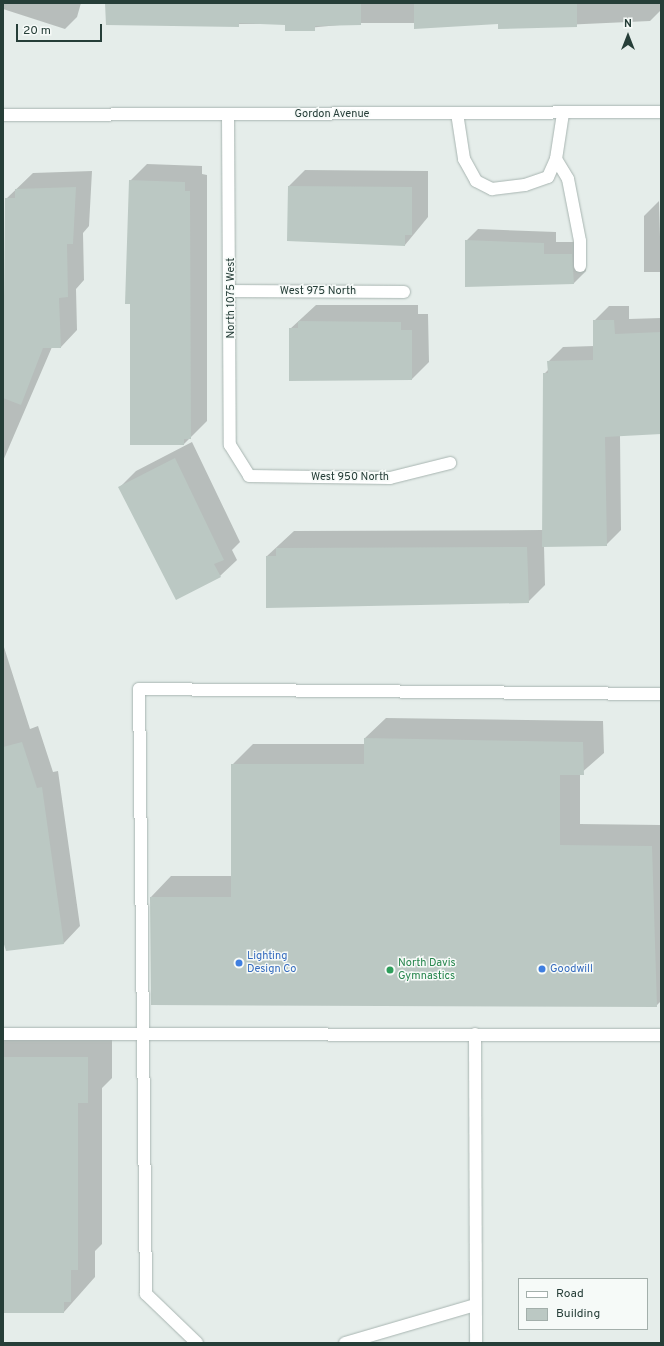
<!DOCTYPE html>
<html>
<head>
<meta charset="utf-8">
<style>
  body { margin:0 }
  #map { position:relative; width:664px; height:1346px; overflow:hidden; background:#e5edea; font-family:Overpass,sans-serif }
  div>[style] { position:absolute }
  .shadow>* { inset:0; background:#0003 }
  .building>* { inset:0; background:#bbc8c3 }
  .roads { filter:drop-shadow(0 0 1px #a8b5b1) drop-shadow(0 0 1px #a8b5b1) }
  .service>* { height:12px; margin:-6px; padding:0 6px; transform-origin:6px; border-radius:6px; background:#fff }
  .minor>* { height:12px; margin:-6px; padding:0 6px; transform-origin:6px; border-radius:6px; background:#fff }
  .secondary>* { height:12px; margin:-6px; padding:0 6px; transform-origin:6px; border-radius:6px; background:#fff }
  .dots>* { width:11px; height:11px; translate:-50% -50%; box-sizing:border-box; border:2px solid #f6faf8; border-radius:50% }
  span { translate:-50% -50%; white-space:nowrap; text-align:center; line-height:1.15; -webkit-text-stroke:3px #f6faf8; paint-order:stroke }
  .street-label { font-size:11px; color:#263e38 }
  .shop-label { font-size:11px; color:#366cbe }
  .left { translate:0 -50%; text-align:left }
  .leisure-label { font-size:11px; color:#27864d }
  .frame { position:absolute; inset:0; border:4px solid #263e38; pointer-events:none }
  .legend { position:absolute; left:518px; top:1278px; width:130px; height:52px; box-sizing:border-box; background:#f6faf8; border:1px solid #a3afab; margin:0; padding:5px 7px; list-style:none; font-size:12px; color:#263e38 }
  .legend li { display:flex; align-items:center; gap:8px; height:20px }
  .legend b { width:20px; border:1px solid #a3afab }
  .north { position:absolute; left:608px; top:16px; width:40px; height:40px; -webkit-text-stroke:3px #f6faf8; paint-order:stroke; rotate:0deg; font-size:11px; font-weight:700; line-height:16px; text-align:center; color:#263e38 }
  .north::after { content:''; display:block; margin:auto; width:14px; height:18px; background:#263e38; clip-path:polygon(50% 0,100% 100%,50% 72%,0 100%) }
  .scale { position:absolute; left:16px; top:24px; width:86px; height:18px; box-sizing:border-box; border:2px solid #263e38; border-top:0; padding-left:5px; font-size:12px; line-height:14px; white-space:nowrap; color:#263e38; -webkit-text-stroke:3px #f6faf8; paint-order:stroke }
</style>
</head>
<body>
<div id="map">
  <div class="shadow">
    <div style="clip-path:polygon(3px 3px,81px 3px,77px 17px,65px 29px,3px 9px)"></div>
    <div style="clip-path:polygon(106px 3px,661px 3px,661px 10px,650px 21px,499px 28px,499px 23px,361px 23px,286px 30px,286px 24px,107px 24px)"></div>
    <div style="clip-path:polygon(147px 164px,202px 166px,202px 174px,207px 175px,207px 421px,184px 444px,130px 181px)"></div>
    <div style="clip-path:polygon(305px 170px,428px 171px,428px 217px,405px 245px,288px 240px,289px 186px)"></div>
    <div style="clip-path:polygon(92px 171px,89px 226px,83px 233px,84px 280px,76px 289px,77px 330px,61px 347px,52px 347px,3px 461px,6px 199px,33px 173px)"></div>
    <div style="clip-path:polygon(659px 201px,661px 272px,644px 272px,644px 216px)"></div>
    <div style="clip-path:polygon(478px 229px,556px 232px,556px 242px,584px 242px,586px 271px,574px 283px,466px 286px,466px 241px)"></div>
    <div style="clip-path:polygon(316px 305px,418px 305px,418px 314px,428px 314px,429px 362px,412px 379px,290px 329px)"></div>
    <div style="clip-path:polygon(609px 306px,629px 306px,629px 319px,661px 318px,661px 433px,620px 435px,621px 530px,606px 545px,544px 546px,545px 585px,528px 602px,267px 556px,294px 531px,543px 530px,544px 374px,549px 369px,548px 362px,563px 347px,594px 346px,594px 321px)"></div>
    <div style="clip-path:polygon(192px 442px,240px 542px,232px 550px,237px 560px,220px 576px,120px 487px,136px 471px)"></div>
    <div style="clip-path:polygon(3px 644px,30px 729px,38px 726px,53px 772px,58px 771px,80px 926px,64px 943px,7px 950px,3px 940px)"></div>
    <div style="clip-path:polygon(386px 718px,603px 721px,604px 753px,580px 774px,580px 824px,661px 825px,661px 1001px,656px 1006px,152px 1004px,151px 897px,171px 876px,232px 876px,232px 765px,253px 744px,365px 744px,365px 738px)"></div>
    <div style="clip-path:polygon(112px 1033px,112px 1078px,102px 1088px,102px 1244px,95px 1251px,95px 1277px,64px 1312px,3px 1312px,3px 1034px)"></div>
  </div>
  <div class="building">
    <div style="clip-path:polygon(105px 3px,361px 3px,361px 25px,315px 26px,315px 31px,285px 31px,285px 25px,239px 23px,239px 27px,106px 25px)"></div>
    <div style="clip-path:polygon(414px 3px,577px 3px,577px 27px,498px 29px,498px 24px,414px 29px)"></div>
    <div style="clip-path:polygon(129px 180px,185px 182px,185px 191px,190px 191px,191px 439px,184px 439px,184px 445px,130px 445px,130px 304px,125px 304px)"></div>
    <div style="clip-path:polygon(288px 186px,412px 187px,412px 235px,405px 235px,405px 246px,287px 241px)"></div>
    <div style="clip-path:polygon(76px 187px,73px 244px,67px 244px,68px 297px,59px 298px,61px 348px,43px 348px,21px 405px,3px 398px,5px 198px,15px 198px,15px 189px)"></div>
    <div style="clip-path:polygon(465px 240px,544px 243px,544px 254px,572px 254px,574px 284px,465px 287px)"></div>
    <div style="clip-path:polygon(593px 320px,614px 320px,615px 334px,661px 332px,661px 434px,605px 437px,607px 546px,542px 547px,543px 373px,548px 373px,547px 361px,593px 360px)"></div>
    <div style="clip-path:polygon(298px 321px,401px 322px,401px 330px,412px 330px,412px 380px,289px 381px,289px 328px,298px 328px)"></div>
    <div style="clip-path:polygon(175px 458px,224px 560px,214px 564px,221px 577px,176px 600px,118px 487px)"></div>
    <div style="clip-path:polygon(527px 547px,529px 603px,266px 608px,266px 556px,276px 556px,276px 548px)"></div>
    <div style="clip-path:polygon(364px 738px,583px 742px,584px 775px,560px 775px,560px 845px,652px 846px,657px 1007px,151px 1005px,150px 897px,231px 897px,231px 764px,364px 764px)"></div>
    <div style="clip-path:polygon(22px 742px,37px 788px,42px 787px,64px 944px,6px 951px,3px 941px,3px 747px)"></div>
    <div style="clip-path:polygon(3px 1057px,88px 1057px,88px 1103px,78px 1103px,78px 1270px,71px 1270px,71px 1302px,64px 1302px,64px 1313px,3px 1313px)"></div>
  </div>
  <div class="roads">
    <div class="service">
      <div style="left:457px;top:113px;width:47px;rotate:81.3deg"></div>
      <div style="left:464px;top:159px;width:25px;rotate:61deg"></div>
      <div style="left:476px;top:181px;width:18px;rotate:27deg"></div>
      <div style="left:492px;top:189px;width:33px;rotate:-7deg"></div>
      <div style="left:525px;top:185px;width:24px;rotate:-19deg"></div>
      <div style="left:548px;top:177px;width:20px;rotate:-66deg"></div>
      <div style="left:556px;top:159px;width:47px;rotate:-81.3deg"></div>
      <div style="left:556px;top:159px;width:23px;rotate:59deg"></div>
      <div style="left:568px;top:179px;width:63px;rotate:79deg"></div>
      <div style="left:580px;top:241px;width:25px;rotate:90deg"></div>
      <div style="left:3px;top:1034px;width:658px;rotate:0.09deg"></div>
      <div style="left:475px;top:1034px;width:309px;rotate:89.8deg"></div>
      <div style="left:197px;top:1343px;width:71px;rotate:-136.1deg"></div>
      <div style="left:146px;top:1294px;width:605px;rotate:-90.66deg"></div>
      <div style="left:139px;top:689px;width:522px;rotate:0.55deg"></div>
      <div style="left:345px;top:1343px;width:135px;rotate:-16.3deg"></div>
    </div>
    <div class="minor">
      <div style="left:228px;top:114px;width:331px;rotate:89.7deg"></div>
      <div style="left:230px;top:445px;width:36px;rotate:58deg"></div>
      <div style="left:249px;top:476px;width:141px;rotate:0.8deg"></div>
      <div style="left:390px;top:478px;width:62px;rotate:-14deg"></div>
      <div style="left:232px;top:291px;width:172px;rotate:0.3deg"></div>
    </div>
    <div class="secondary">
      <div style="left:3px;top:115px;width:658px;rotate:-0.26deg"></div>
    </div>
  </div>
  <div class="dots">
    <div style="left:239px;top:963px;background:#3f7fe0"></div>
    <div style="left:542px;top:969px;background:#3f7fe0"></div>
    <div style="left:390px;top:970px;background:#2e9e5b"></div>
  </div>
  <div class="street-label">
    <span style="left:332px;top:114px">Gordon Avenue</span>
    <span style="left:318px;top:291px">West 975 North</span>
    <span style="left:231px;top:298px;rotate:-90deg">North 1075 West</span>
    <span style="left:350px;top:477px">West 950 North</span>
  </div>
  <div class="shop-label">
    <span class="left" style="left:247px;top:963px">Lighting<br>Design Co</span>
    <span class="left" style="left:550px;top:969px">Goodwill</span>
  </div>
  <div class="leisure-label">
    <span class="left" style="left:398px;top:970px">North Davis<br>Gymnastics</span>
  </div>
  <div class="frame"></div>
  <ul class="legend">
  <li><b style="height:5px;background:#fff"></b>Road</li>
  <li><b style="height:11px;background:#bbc8c3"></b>Building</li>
  </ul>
  <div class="north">N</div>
  <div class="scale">20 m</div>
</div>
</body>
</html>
